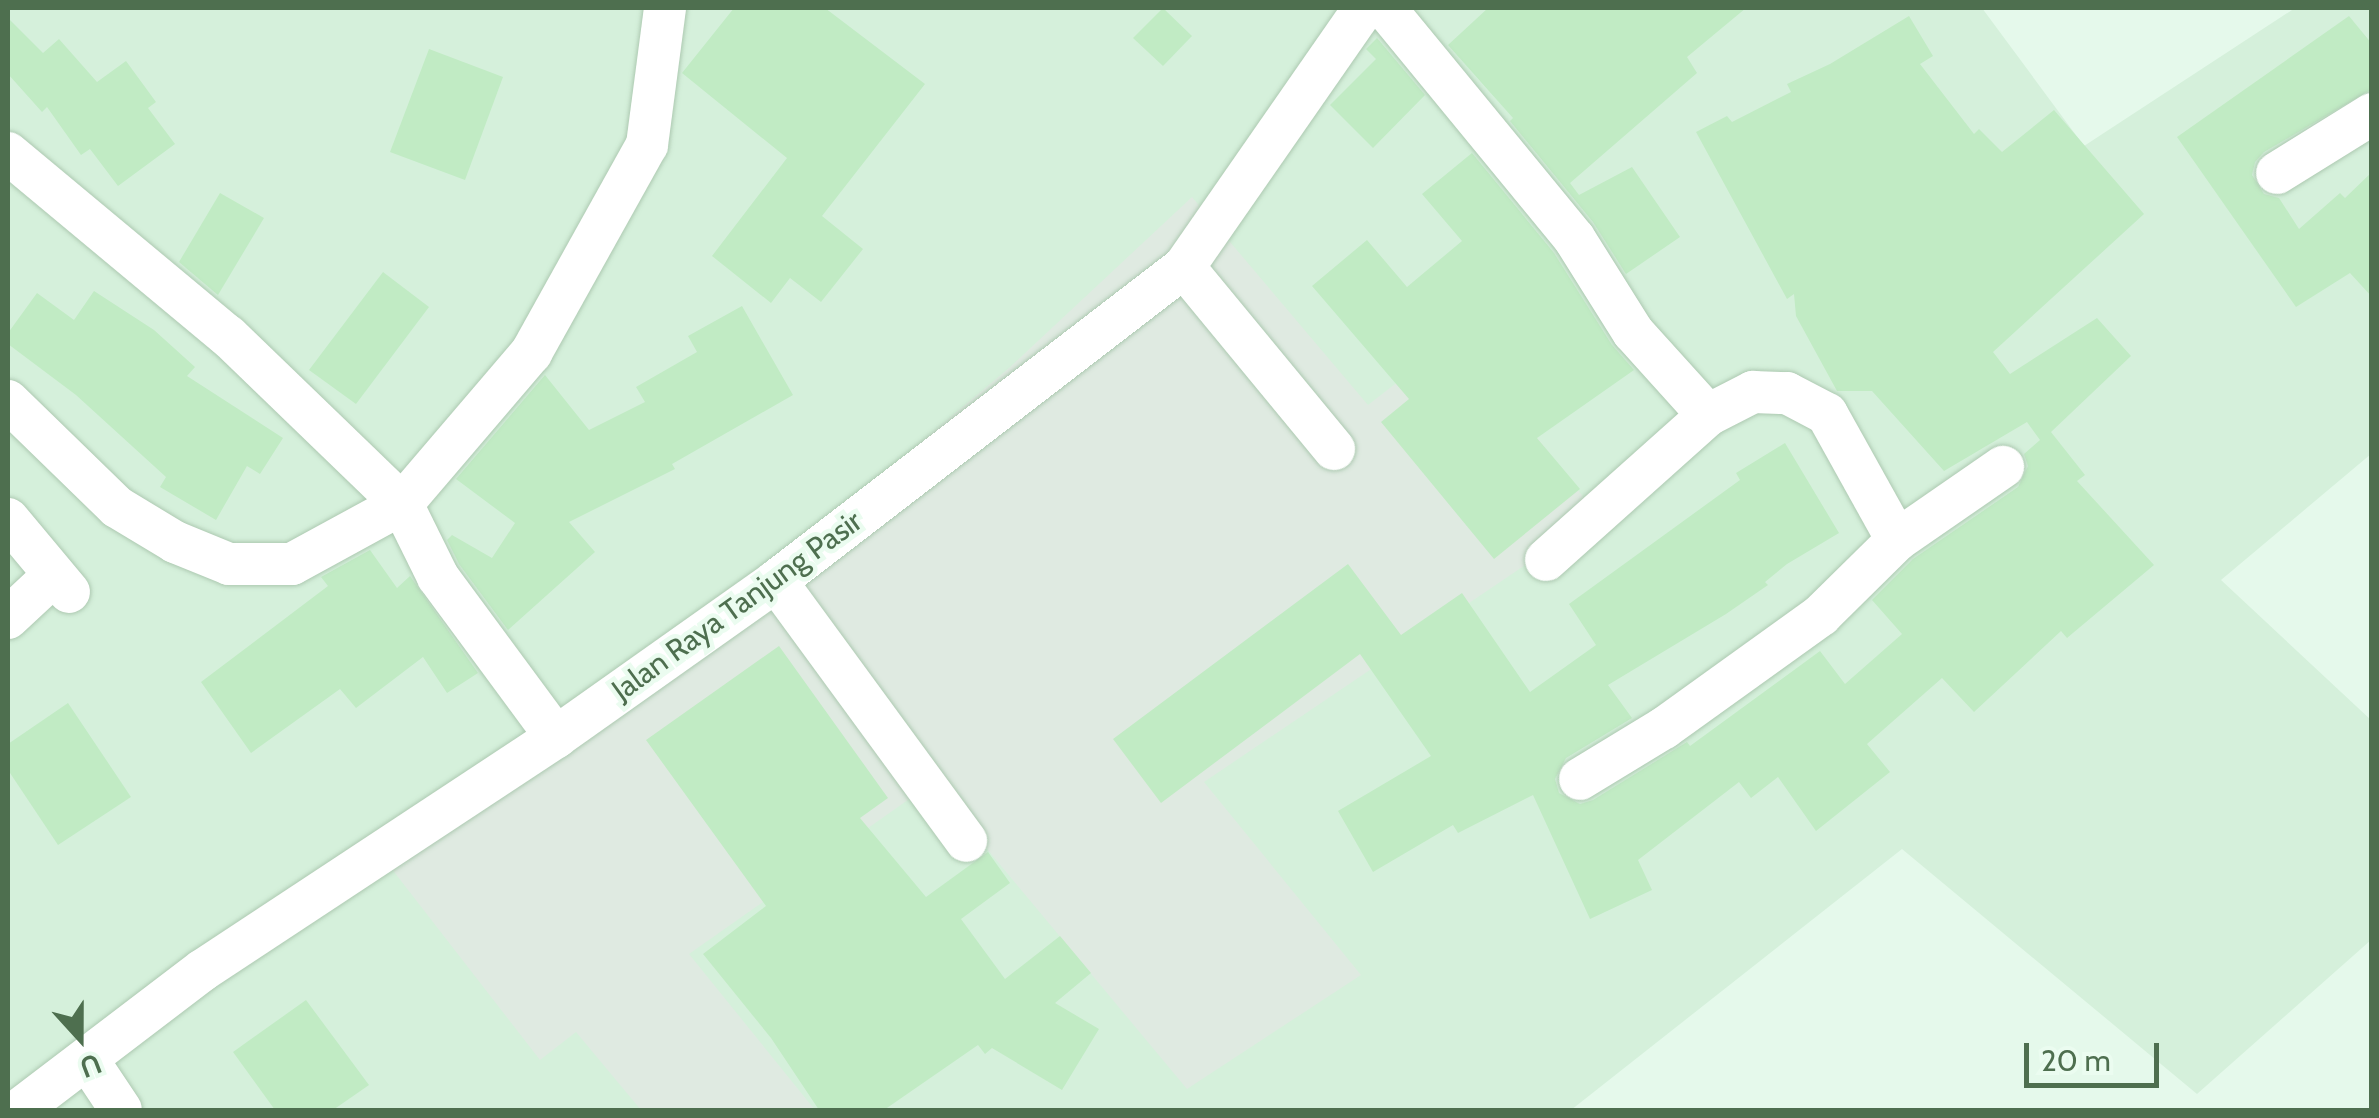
<!DOCTYPE html>
<html>
<head>
<meta charset="utf-8">
<style>
  body { margin:0 }
  #map { position:relative; width:2379px; height:1118px; overflow:hidden; background:#e5f9eb; font-family:Cabin,sans-serif }
  div>[style] { position:absolute }
  .residential>* { inset:0; background:#d5f0db }
  .industrial>* { inset:0; background:#dfeae1 }
  .building>* { inset:0; background:#c1ebc4 }
  .roads { filter:drop-shadow(0 0 2px #adc9b1) drop-shadow(0 0 2px #adc9b1) }
  .minor>* { height:42px; margin:-21px; padding:0 21px; transform-origin:21px; border-radius:21px; background:#fff }
  span { translate:-50% -50%; white-space:nowrap; text-align:center; line-height:1.15; -webkit-text-stroke:9px #ebfcf0; paint-order:stroke }
  .street-label { font-size:30px; color:#4e6f4f }
  .frame { position:absolute; inset:0; border:10px solid #4e6f4f; pointer-events:none }
  .north { position:absolute; left:30px; top:988px; width:100px; height:100px; -webkit-text-stroke:8px #ebfcf0; paint-order:stroke; rotate:159deg; font-size:28px; font-weight:700; line-height:40px; text-align:center; color:#4e6f4f }
  .north::after { content:''; display:block; margin:auto; width:35px; height:45px; background:#4e6f4f; clip-path:polygon(50% 0,100% 100%,50% 72%,0 100%) }
  .scale { position:absolute; left:2024px; top:1043px; width:135px; height:45px; box-sizing:border-box; border:5px solid #4e6f4f; border-top:0; padding-left:12px; font-size:30px; line-height:35px; white-space:nowrap; color:#4e6f4f; -webkit-text-stroke:8px #ebfcf0; paint-order:stroke }
</style>
</head>
<body>
<div id="map">
  <div class="residential">
    <div style="clip-path:polygon(8px 8px,1982px 8px,2084px 146px,2295px 8px,2371px 8px,2371px 454px,2221px 580px,2371px 720px,2371px 940px,2197px 1094px,1902px 849px,1571px 1110px,8px 1110px)"></div>
  </div>
  <div class="industrial">
    <div style="clip-path:polygon(1192px 197px,1368px 405px,1458px 335px,1598px 516px,1204px 782px,1361px 975px,1187px 1089px,932px 783px,689px 954px,815px 1110px,641px 1110px,576px 1032px,540px 1060px,367px 837px,729px 603px,1009px 368px)"></div>
  </div>
  <div class="building">
    <div style="clip-path:polygon(734px 8px,825px 8px,925px 84px,822px 216px,863px 249px,821px 302px,790px 278px,771px 303px,712px 256px,787px 158px,682px 73px)"></div>
    <div style="clip-path:polygon(1163px 8px,1192px 36px,1163px 66px,1133px 38px)"></div>
    <div style="clip-path:polygon(1488px 8px,1746px 8px,1687px 57px,1697px 73px,1570px 183px,1579px 195px,1632px 167px,1680px 237px,1626px 274px,1593px 222px,1510px 121px,1513px 118px,1448px 45px)"></div>
    <div style="clip-path:polygon(1909px 16px,1933px 56px,1920px 64px,1974px 134px,1979px 129px,2002px 152px,2054px 110px,2144px 214px,1993px 352px,2010px 374px,2097px 318px,2131px 356px,2051px 432px,2085px 475px,2077px 481px,2154px 565px,2067px 638px,2061px 631px,1974px 712px,1942px 678px,1867px 744px,1890px 772px,1816px 831px,1778px 777px,1751px 798px,1739px 782px,1638px 860px,1652px 890px,1590px 919px,1533px 795px,1458px 833px,1453px 825px,1373px 872px,1338px 811px,1431px 756px,1360px 654px,1161px 803px,1113px 739px,1348px 564px,1401px 635px,1462px 593px,1530px 692px,1596px 645px,1569px 604px,1740px 480px,1736px 473px,1785px 443px,1839px 533px,1787px 564px,1765px 582px,1768px 585px,1726px 614px,1608px 685px,1632px 718px,1566px 758px,1555px 779px,1559px 793px,1580px 804px,1593px 800px,1687px 742px,1690px 746px,1820px 651px,1845px 684px,1902px 634px,1872px 600px,1913px 559px,2018px 487px,2028px 466px,2024px 454px,2040px 440px,2027px 422px,1944px 471px,1872px 391px,1837px 391px,1796px 316px,1794px 294px,1787px 299px,1696px 132px,1727px 116px,1732px 122px,1791px 92px,1787px 84px,1830px 64px)"></div>
    <div style="clip-path:polygon(2349px 16px,2372px 44px,2372px 89px,2264px 152px,2255px 162px,2252px 175px,2264px 194px,2279px 198px,2299px 229px,2340px 193px,2345px 198px,2372px 172px,2372px 297px,2350px 273px,2296px 307px,2177px 137px)"></div>
    <div style="clip-path:polygon(8px 18px,43px 53px,59px 39px,97px 82px,126px 61px,156px 102px,148px 108px,175px 144px,118px 186px,90px 149px,81px 155px,47px 107px,42px 112px,8px 74px)"></div>
    <div style="clip-path:polygon(1377px 38px,1425px 95px,1373px 148px,1330px 105px,1376px 59px,1366px 49px)"></div>
    <div style="clip-path:polygon(429px 49px,503px 77px,465px 180px,390px 152px)"></div>
    <div style="clip-path:polygon(1472px 153px,1554px 253px,1612px 345px,1634px 370px,1537px 438px,1580px 489px,1494px 559px,1381px 422px,1409px 399px,1312px 286px,1367px 240px,1407px 287px,1462px 241px,1422px 194px)"></div>
    <div style="clip-path:polygon(220px 193px,264px 218px,218px 295px,179px 262px)"></div>
    <div style="clip-path:polygon(383px 272px,429px 307px,356px 404px,309px 370px)"></div>
    <div style="clip-path:polygon(94px 291px,154px 330px,195px 367px,187px 376px,283px 438px,260px 474px,247px 466px,216px 520px,160px 487px,166px 477px,76px 395px,8px 344px,8px 333px,37px 293px,74px 320px)"></div>
    <div style="clip-path:polygon(742px 306px,793px 395px,672px 464px,675px 469px,569px 522px,595px 552px,508px 630px,459px 564px,447px 540px,452px 535px,492px 558px,515px 523px,456px 479px,545px 375px,589px 430px,645px 402px,636px 387px,697px 352px,688px 336px)"></div>
    <div style="clip-path:polygon(370px 550px,397px 588px,410px 576px,478px 673px,447px 693px,423px 657px,356px 708px,340px 689px,251px 753px,201px 682px,328px 586px,321px 577px)"></div>
    <div style="clip-path:polygon(779px 646px,888px 798px,860px 818px,926px 897px,988px 852px,1010px 883px,961px 919px,1005px 979px,1060px 936px,1091px 973px,1055px 1003px,1099px 1029px,1062px 1090px,992px 1048px,985px 1054px,978px 1045px,884px 1110px,819px 1110px,771px 1038px,703px 954px,766px 906px,646px 740px)"></div>
    <div style="clip-path:polygon(68px 703px,131px 797px,58px 845px,8px 770px,8px 744px)"></div>
    <div style="clip-path:polygon(306px 1000px,369px 1085px,333px 1110px,275px 1110px,233px 1052px)"></div>
  </div>
  <div class="roads">
    <div class="minor">
      <div style="left:1385px;top:8px;width:298px;rotate:50.6deg"></div>
      <div style="left:1574px;top:238px;width:111px;rotate:57.9deg"></div>
      <div style="left:1633px;top:332px;width:112px;rotate:47.9deg"></div>
      <div style="left:1708px;top:415px;width:51px;rotate:-27.1deg"></div>
      <div style="left:1753px;top:392px;width:34px;rotate:2deg"></div>
      <div style="left:1787px;top:393px;width:45px;rotate:27.7deg"></div>
      <div style="left:1827px;top:414px;width:144px;rotate:60.9deg"></div>
      <div style="left:8px;top:153px;width:286px;rotate:39.8deg"></div>
      <div style="left:228px;top:336px;width:242px;rotate:44deg"></div>
      <div style="left:402px;top:504px;width:81px;rotate:63.7deg"></div>
      <div style="left:438px;top:577px;width:199px;rotate:53.6deg"></div>
      <div style="left:2277px;top:173px;width:112px;rotate:-31.8deg"></div>
      <div style="left:1184px;top:267px;width:236px;rotate:50.5deg"></div>
      <div style="left:8px;top:401px;width:152px;rotate:44.2deg"></div>
      <div style="left:117px;top:507px;width:68px;rotate:31.1deg"></div>
      <div style="left:175px;top:542px;width:58px;rotate:22.2deg"></div>
      <div style="left:229px;top:564px;width:63px"></div>
      <div style="left:292px;top:564px;width:125px;rotate:-28.6deg"></div>
      <div style="left:402px;top:504px;width:199px;rotate:-49.5deg"></div>
      <div style="left:531px;top:353px;width:238px;rotate:-60.9deg"></div>
      <div style="left:647px;top:145px;width:138px;rotate:-82.5deg"></div>
      <div style="left:8px;top:519px;width:95px;rotate:50.1deg"></div>
      <div style="left:1546px;top:560px;width:217px;rotate:-41.8deg"></div>
      <div style="left:776px;top:581px;width:322px;rotate:53.8deg"></div>
      <div style="left:8px;top:618px;width:62px;rotate:-43deg"></div>
      <div style="left:1580px;top:779px;width:98px;rotate:-31.3deg"></div>
      <div style="left:1664px;top:728px;width:193px;rotate:-35.7deg"></div>
      <div style="left:1821px;top:615px;width:107px;rotate:-44.6deg"></div>
      <div style="left:1897px;top:540px;width:129px;rotate:-34.6deg"></div>
      <div style="left:87px;top:1059px;width:61px;rotate:56.3deg"></div>
      <div style="left:19px;top:1110px;width:231px;rotate:-37.3deg"></div>
      <div style="left:203px;top:970px;width:423px;rotate:-33.4deg"></div>
      <div style="left:556px;top:737px;width:270px;rotate:-35.3deg"></div>
      <div style="left:776px;top:581px;width:515px;rotate:-37.58deg"></div>
      <div style="left:1184px;top:267px;width:315px;rotate:-55.2deg"></div>
    </div>
  </div>
  <div class="street-label">
    <span style="left:737px;top:606px;rotate:-36deg">Jalan Raya Tanjung Pasir</span>
  </div>
  <div class="frame"></div>
  <div class="north">U</div>
  <div class="scale">20 m</div>
</div>
</body>
</html>
